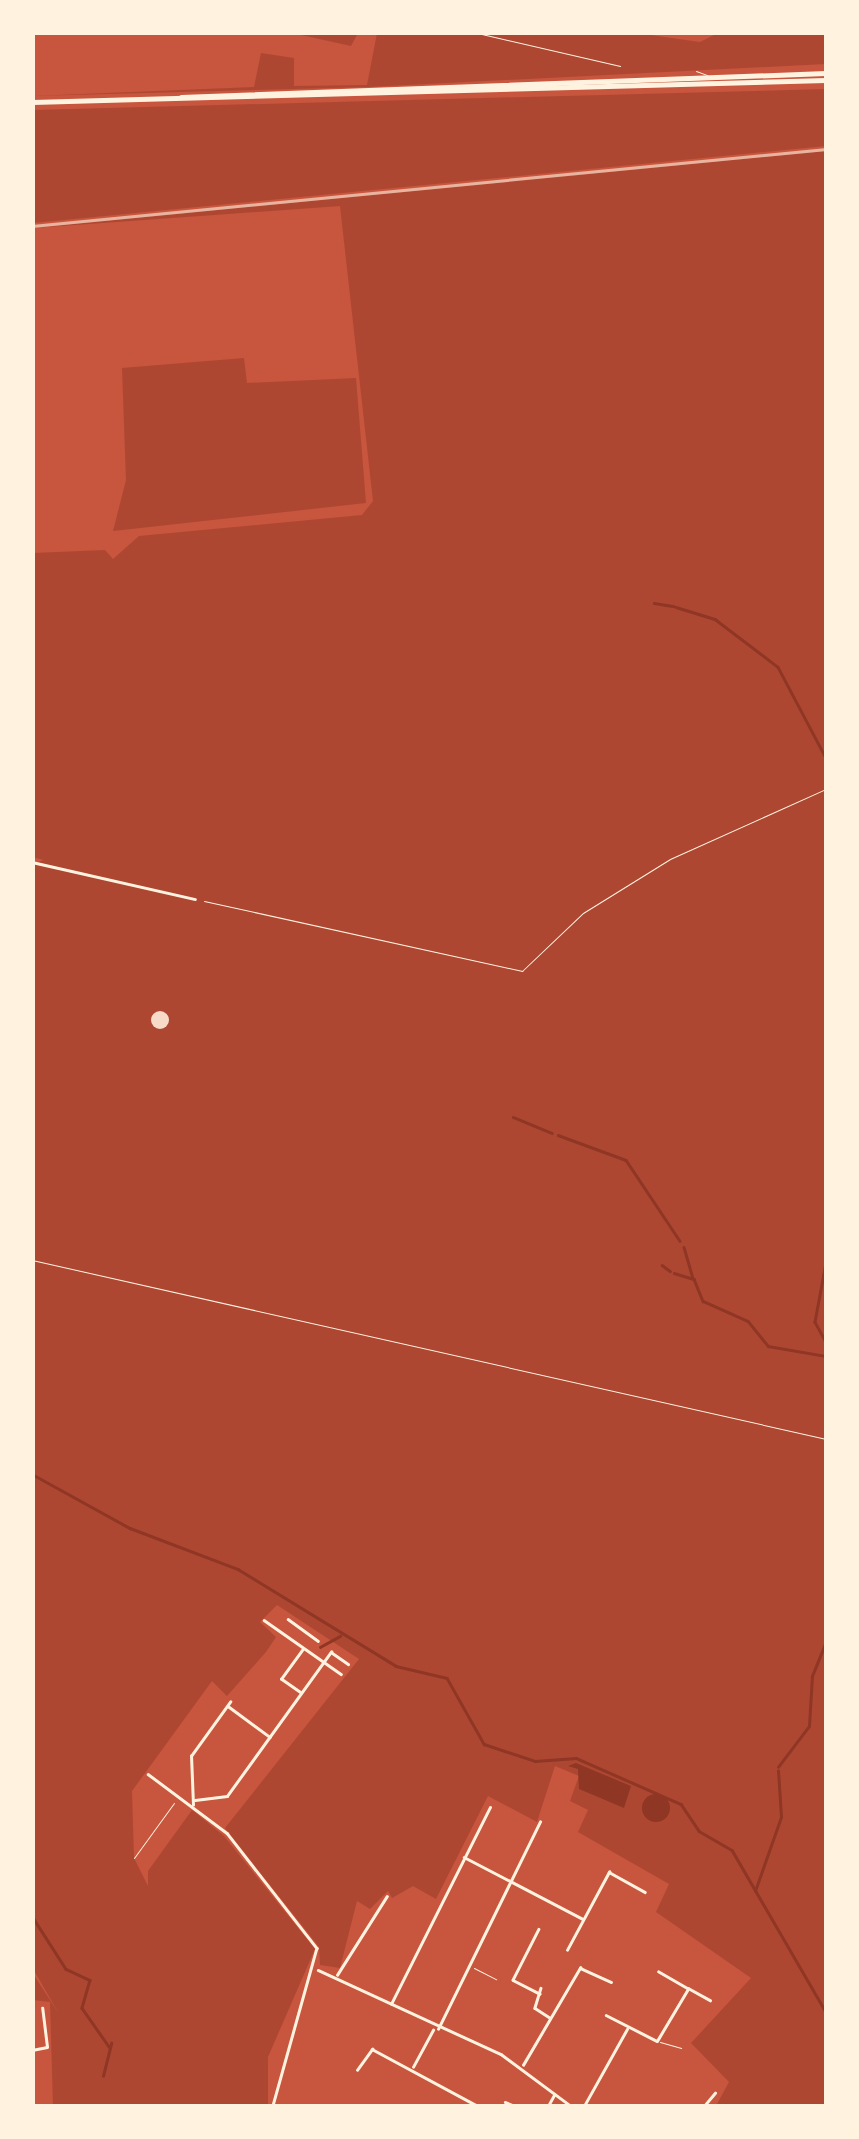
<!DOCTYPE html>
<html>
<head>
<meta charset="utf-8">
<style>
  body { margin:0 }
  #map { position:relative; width:859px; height:2139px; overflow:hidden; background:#c8553d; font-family:"DM Sans",sans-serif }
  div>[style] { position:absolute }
  .green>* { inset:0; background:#ae4732 }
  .water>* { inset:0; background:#8f3625 }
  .round { border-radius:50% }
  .stream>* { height:2.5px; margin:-1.25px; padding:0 1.25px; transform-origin:1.25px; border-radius:1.25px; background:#8f3625 }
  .building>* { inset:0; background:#f7dbc8 }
  .path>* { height:1px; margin:-0.5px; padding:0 0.5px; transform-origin:0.5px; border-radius:0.5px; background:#fff3e0 }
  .service>* { height:1px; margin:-0.5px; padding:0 0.5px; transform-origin:0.5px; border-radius:0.5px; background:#fff3e0 }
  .minor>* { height:2.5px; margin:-1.25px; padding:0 1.25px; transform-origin:1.25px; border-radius:1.25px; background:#fff3e0 }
  .primary>* { height:5px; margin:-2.5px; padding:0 2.5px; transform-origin:2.5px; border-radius:2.5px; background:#fff3e0 }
  .rail>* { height:2.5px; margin:-1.25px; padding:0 1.25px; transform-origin:1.25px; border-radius:1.25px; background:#e9b49f }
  span { translate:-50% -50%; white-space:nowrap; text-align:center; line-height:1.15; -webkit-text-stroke:8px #fff3e0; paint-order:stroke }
  .frame { position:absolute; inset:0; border:35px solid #fff3e0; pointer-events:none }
</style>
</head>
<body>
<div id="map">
  <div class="green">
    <div style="clip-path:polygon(629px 32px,700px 42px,718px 33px,826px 33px,826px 64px,368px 87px,33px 96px,254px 87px,261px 53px,294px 58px,294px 86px,367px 85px,377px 33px)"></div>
    <div style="clip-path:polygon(292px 33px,292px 32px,358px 33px,351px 46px)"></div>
    <div style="clip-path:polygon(826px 89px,826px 146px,33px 223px,33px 110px)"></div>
    <div style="clip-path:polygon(826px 151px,826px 2106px,716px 2106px,729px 2082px,691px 2043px,751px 1978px,656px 1912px,669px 1884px,578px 1832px,588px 1810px,570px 1801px,579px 1776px,555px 1766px,537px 1822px,488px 1796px,436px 1899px,413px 1886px,392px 1898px,388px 1891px,370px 1909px,357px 1901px,340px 1968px,320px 1965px,319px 1947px,225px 1828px,359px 1659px,277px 1605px,260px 1622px,276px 1637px,266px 1652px,227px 1696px,212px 1681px,132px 1791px,134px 1858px,148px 1886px,148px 1871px,192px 1810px,224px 1836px,315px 1949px,268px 2057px,268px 2106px,53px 2106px,50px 2002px,33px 2000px,32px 1972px,59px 2014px,32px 1967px,32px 864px,44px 860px,32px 857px,33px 553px,105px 550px,113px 559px,139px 536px,362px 515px,373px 501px,340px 206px,33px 228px)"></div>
    <div style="clip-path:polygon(244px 358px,247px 383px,356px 378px,366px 503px,113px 531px,126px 480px,122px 368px)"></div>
  </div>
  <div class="water">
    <div style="clip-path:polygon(576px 1763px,631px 1786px,624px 1808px,579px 1789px,578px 1769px,568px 1766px)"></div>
    <div class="round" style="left:642px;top:1794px;width:28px;height:28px"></div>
  </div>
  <div class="stream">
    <div style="left:654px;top:603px;width:20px;rotate:9deg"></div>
    <div style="left:676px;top:607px;width:41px;rotate:17.1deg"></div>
    <div style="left:715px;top:619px;width:79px;rotate:37.3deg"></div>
    <div style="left:778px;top:667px;width:103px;rotate:62.2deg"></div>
    <div style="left:513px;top:1117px;width:42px;rotate:22.3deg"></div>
    <div style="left:558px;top:1135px;width:72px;rotate:20.2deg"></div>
    <div style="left:626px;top:1160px;width:97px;rotate:56.3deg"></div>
    <div style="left:684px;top:1247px;width:32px;rotate:74deg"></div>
    <div style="left:826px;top:1263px;width:60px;rotate:100.6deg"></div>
    <div style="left:815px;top:1322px;width:23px;rotate:61deg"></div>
    <div style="left:662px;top:1265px;width:10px;rotate:37deg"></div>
    <div style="left:674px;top:1273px;width:21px;rotate:17deg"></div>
    <div style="left:694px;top:1279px;width:24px;rotate:68deg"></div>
    <div style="left:703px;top:1301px;width:49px;rotate:24deg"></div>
    <div style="left:748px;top:1321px;width:32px;rotate:51deg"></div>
    <div style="left:768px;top:1346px;width:59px;rotate:9.8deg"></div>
    <div style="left:32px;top:1474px;width:112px;rotate:28.9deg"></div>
    <div style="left:130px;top:1528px;width:116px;rotate:20.8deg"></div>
    <div style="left:238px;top:1569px;width:185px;rotate:31.5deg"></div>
    <div style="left:396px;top:1666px;width:52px;rotate:13.2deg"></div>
    <div style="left:447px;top:1678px;width:76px;rotate:60.7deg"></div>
    <div style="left:484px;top:1744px;width:54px;rotate:18.4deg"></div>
    <div style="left:535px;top:1761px;width:41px;rotate:-4.2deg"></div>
    <div style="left:576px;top:1758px;width:115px;rotate:23.7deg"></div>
    <div style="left:681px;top:1804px;width:32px;rotate:56deg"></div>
    <div style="left:699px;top:1831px;width:38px;rotate:30deg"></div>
    <div style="left:732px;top:1850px;width:187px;rotate:59.9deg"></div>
    <div style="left:320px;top:1647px;width:23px;rotate:-29deg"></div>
    <div style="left:778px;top:1767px;width:51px;rotate:-52.9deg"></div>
    <div style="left:809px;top:1726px;width:50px;rotate:-86.6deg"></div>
    <div style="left:812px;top:1676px;width:37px;rotate:-68deg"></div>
    <div style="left:755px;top:1891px;width:78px;rotate:-70.6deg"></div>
    <div style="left:781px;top:1817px;width:46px;rotate:-93.7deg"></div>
    <div style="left:32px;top:1916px;width:63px;rotate:57.3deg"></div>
    <div style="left:66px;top:1969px;width:26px;rotate:25deg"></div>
    <div style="left:90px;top:1980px;width:29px;rotate:106deg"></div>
    <div style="left:82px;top:2008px;width:49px;rotate:55deg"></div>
    <div style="left:103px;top:2076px;width:34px;rotate:-76deg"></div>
  </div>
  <div class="building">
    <div class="round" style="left:151px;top:1011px;width:18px;height:18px"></div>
  </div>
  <div class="path">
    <div style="left:204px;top:901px;width:326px;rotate:12.4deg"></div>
    <div style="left:522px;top:971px;width:84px;rotate:-43.6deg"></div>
    <div style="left:583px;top:913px;width:102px;rotate:-31.8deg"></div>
    <div style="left:670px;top:859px;width:171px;rotate:-24.2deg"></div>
    <div style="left:32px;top:1260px;width:814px;rotate:12.7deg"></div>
    <div style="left:134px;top:1858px;width:68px;rotate:-54deg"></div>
    <div style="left:474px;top:1968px;width:25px;rotate:27deg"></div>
  </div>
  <div class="service">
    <div style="left:473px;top:32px;width:151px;rotate:13deg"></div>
    <div style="left:696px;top:71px;width:12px;rotate:20deg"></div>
    <div style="left:660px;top:2042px;width:22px;rotate:16deg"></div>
  </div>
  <div class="minor">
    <div style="left:32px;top:862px;width:167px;rotate:12.8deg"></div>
    <div style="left:288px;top:1619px;width:37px;rotate:36deg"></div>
    <div style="left:264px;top:1620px;width:94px;rotate:35deg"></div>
    <div style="left:301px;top:1693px;width:24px;rotate:-145deg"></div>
    <div style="left:281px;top:1679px;width:37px;rotate:-54deg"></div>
    <div style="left:228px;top:1706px;width:52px;rotate:36.4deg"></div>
    <div style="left:148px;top:1774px;width:99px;rotate:36.8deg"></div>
    <div style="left:227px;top:1833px;width:146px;rotate:52deg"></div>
    <div style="left:317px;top:1948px;width:164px;rotate:105.6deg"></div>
    <div style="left:195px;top:1800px;width:32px;rotate:-7deg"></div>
    <div style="left:227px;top:1796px;width:178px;rotate:-54.2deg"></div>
    <div style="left:331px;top:1652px;width:21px;rotate:35deg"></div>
    <div style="left:193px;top:1805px;width:49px;rotate:-92.3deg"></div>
    <div style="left:191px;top:1756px;width:67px;rotate:-54.2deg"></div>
    <div style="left:464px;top:1857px;width:134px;rotate:27.5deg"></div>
    <div style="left:539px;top:1929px;width:57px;rotate:117deg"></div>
    <div style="left:513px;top:1980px;width:30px;rotate:27deg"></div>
    <div style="left:567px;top:1950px;width:89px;rotate:-61.7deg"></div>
    <div style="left:609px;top:1872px;width:41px;rotate:29.1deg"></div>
    <div style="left:318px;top:1970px;width:201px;rotate:24.7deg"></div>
    <div style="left:501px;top:2054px;width:87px;rotate:36.6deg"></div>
    <div style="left:337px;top:1975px;width:93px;rotate:-57.7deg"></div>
    <div style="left:541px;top:1988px;width:21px;rotate:107deg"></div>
    <div style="left:535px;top:2008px;width:17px;rotate:33deg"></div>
    <div style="left:690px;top:1989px;width:23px;rotate:29deg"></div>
    <div style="left:391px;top:2004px;width:220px;rotate:-63.3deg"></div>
    <div style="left:606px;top:2015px;width:57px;rotate:27deg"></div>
    <div style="left:657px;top:2041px;width:61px;rotate:-59.2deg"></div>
    <div style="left:688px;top:1989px;width:34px;rotate:-150deg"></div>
    <div style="left:438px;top:2029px;width:231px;rotate:-63.8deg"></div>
    <div style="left:32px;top:2050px;width:15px;rotate:-11deg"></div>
    <div style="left:47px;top:2047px;width:39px;rotate:-97deg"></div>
    <div style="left:523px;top:2065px;width:113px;rotate:-59.6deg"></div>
    <div style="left:580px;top:1968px;width:34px;rotate:24deg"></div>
    <div style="left:413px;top:2067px;width:42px;rotate:-61.6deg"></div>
    <div style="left:357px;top:2070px;width:26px;rotate:-54deg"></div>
    <div style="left:372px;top:2049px;width:120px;rotate:28.3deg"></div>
    <div style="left:505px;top:2102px;width:11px;rotate:22deg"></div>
    <div style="left:548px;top:2106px;width:13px;rotate:-61deg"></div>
    <div style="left:584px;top:2106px;width:88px;rotate:-60.8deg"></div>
    <div style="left:704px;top:2106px;width:17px;rotate:-50deg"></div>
  </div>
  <div class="primary">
    <div style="left:181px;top:97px;width:645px;rotate:-2.13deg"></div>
    <div style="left:32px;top:102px;width:794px;rotate:-1.59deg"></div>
  </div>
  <div class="rail">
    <div style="left:32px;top:226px;width:798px;rotate:-5.54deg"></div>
  </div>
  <div class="frame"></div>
</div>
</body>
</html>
